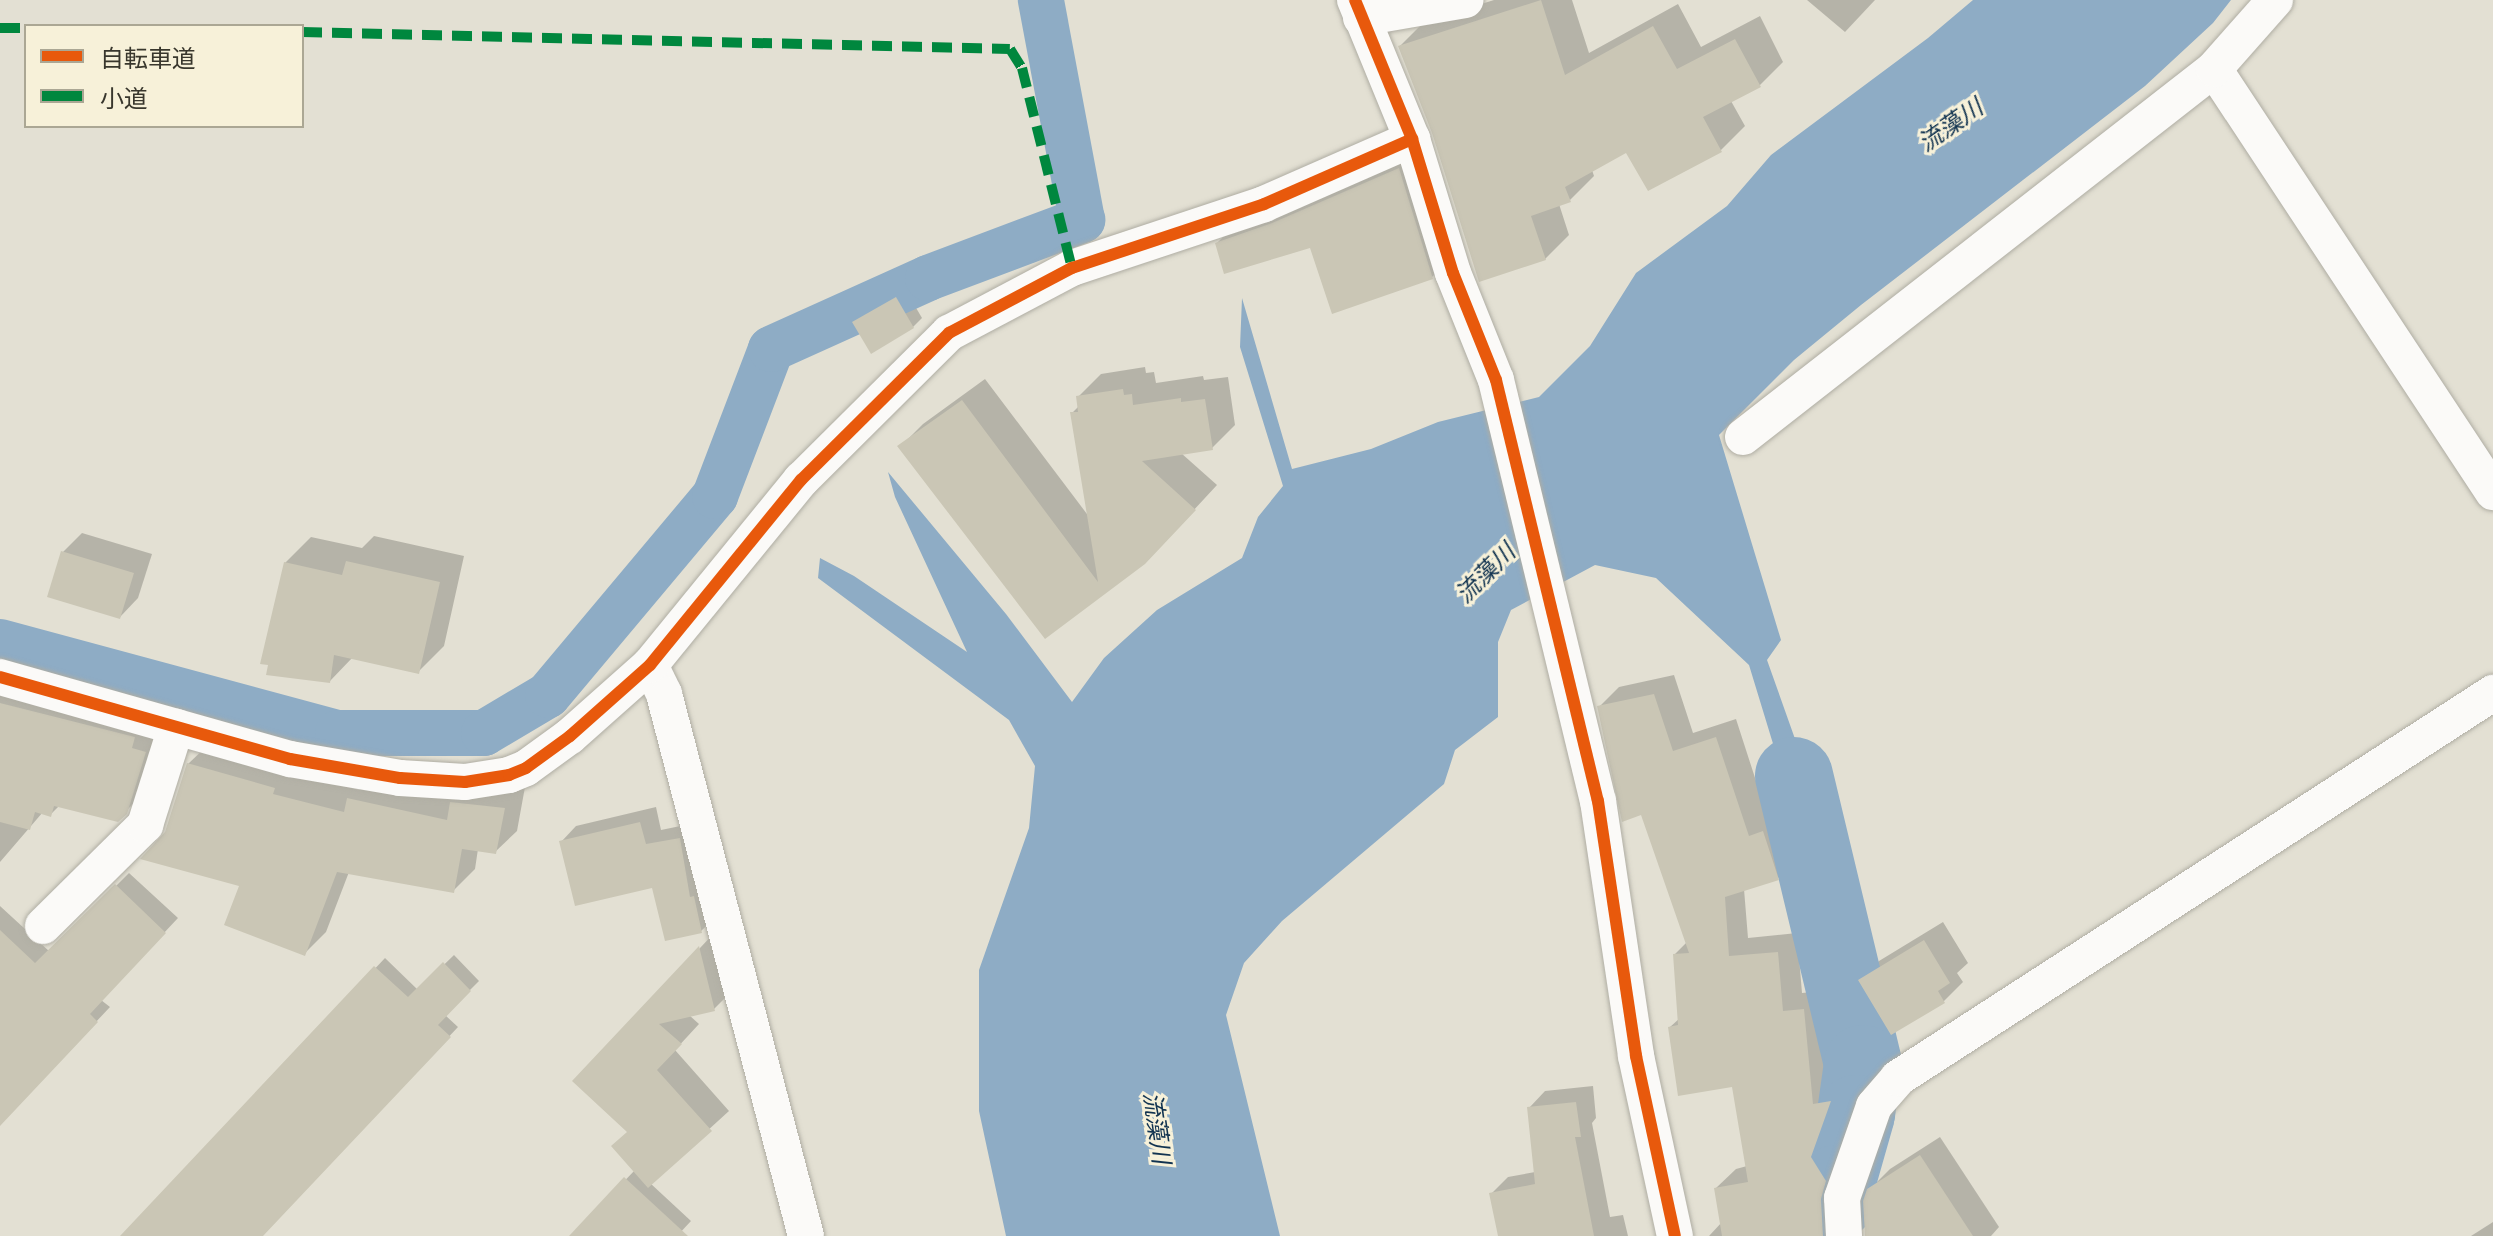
<!DOCTYPE html>
<html>
<head>
<meta charset="utf-8">
<style>
  body { margin:0 }
  #map { position:relative; width:2493px; height:1236px; overflow:hidden; background:#e3e0d3; font-family:Roboto,"Noto Sans JP",sans-serif }
  div>[style] { position:absolute }
  .water>* { inset:0; background:#8eacc5 }
  .shadow>* { inset:0; background:#0003 }
  .canal>* { height:46px; margin:-23px; padding:0 23px; transform-origin:23px; border-radius:23px; background:#8eacc5 }
  .river>* { height:78px; margin:-39px; padding:0 39px; transform-origin:39px; border-radius:39px; background:#8eacc5 }
  .building>* { inset:0; background:#cac6b5 }
  .roads { filter:drop-shadow(0 0 2px #afada3) drop-shadow(0 0 2px #afada3) }
  .street>* { height:36px; margin:-18px; padding:0 18px; transform-origin:18px; border-radius:18px; background:#fbfaf8 }
  .quiet>* { height:10px; margin-top:-5px; transform-origin:0; background:repeating-linear-gradient(90deg,#00873e 0 20px,transparent 0 30px) }
  .cycleway>* { height:12px; margin:-6px; padding:0 6px; transform-origin:6px; border-radius:6px; background:#e8590c }
  span { translate:-50% -50%; white-space:nowrap; text-align:center; line-height:1.15; -webkit-text-stroke:6px #f7f1d9; paint-order:stroke }
  .water-label { font-size:24px; color:#113350; font-style:italic }
  .legend { position:absolute; left:24px; top:24px; width:280px; height:104px; box-sizing:border-box; background:#f7f1d9; border:2px solid #aba794; margin:0; padding:10px 14px; list-style:none; font-size:24px; color:#39372d }
  .legend li { display:flex; align-items:center; gap:16px; height:40px }
  .legend b { width:40px; border:2px solid #aba794 }
</style>
</head>
<body>
<div id="map">
  <div class="water">
    <div style="clip-path:polygon(1973px 0,2231px 0,2213px 23px,2145px 86px,1861px 305px,1794px 360px,1719px 435px,1781px 640px,1767px 660px,1805px 767px,1785px 783px,1749px 665px,1656px 578px,1595px 565px,1511px 610px,1498px 642px,1498px 717px,1455px 750px,1444px 784px,1282px 921px,1244px 963px,1226px 1015px,1280px 1236px,1006px 1236px,979px 1111px,979px 970px,1029px 828px,1035px 766px,1009px 720px,818px 578px,820px 558px,854px 576px,967px 652px,895px 497px,888px 472px,1006px 614px,1072px 702px,1104px 658px,1157px 610px,1242px 558px,1258px 517px,1283px 486px,1240px 347px,1242px 298px,1292px 469px,1371px 449px,1438px 422px,1539px 397px,1590px 346px,1636px 273px,1727px 206px,1771px 155px,1928px 38px)"></div>
  </div>
  <div class="shadow">
    <div style="clip-path:polygon(1494px 0,1572px 0,1589px 53px,1678px 4px,1701px 47px,1760px 16px,1783px 62px,1759px 86px,1731px 101px,1745px 126px,1721px 150px,1627px 150px,1592px 170px,1594px 176px,1570px 200px,1559px 204px,1569px 235px,1545px 259px,1434px 132px,1400px 46px,1424px 22px)"></div>
    <div style="clip-path:polygon(1807px 0,1875px 0,1845px 32px)"></div>
    <div style="clip-path:polygon(1424px 144px,1457px 252px,1432px 277px,1311px 245px,1217px 243px,1242px 218px)"></div>
    <div style="clip-path:polygon(905px 289px,922px 318px,913px 327px,855px 322px)"></div>
    <div style="clip-path:polygon(1145px 367px,1146px 373px,1154px 372px,1156px 383px,1203px 376px,1204px 380px,1228px 377px,1235px 425px,1212px 448px,1181px 453px,1217px 485px,1167px 539px,1045px 636px,900px 447px,923px 424px,985px 379px,1090px 518px,1072px 413px,1079px 406px,1078px 397px,1101px 374px)"></div>
    <div style="clip-path:polygon(82px 533px,152px 554px,138px 598px,120px 617px,63px 552px)"></div>
    <div style="clip-path:polygon(374px 536px,464px 556px,444px 646px,418px 672px,353px 657px,330px 681px,285px 563px,311px 537px,362px 548px)"></div>
    <div style="clip-path:polygon(1674px 675px,1693px 733px,1736px 719px,1768px 818px,1783px 813px,1798px 858px,1778px 878px,1744px 889px,1748px 938px,1797px 933px,1802px 993px,1823px 991px,1832px 1086px,1848px 1083px,1830px 1136px,1845px 1160px,1861px 1236px,1709px 1236px,1722px 1222px,1716px 1188px,1736px 1169px,1747px 1166px,1734px 1085px,1670px 1027px,1680px 1018px,1675px 954px,1687px 942px,1643px 813px,1599px 707px,1619px 687px)"></div>
    <div style="clip-path:polygon(0 686px,158px 739px,139px 798px,117px 820px,60px 805px,51px 814px,43px 812px,0 862px)"></div>
    <div style="clip-path:polygon(210px 743px,294px 772px,359px 790px,371px 777px,525px 787px,517px 831px,495px 852px,478px 849px,475px 869px,453px 891px,349px 872px,326px 932px,305px 953px,242px 884px,166px 833px,188px 764px)"></div>
    <div style="clip-path:polygon(656px 807px,661px 830px,695px 823px,717px 916px,701px 931px,654px 886px,561px 842px,576px 826px)"></div>
    <div style="clip-path:polygon(129px 873px,178px 918px,101px 1000px,110px 1007px,0 1124px,0 906px,50px 952px)"></div>
    <div style="clip-path:polygon(1943px 922px,1968px 963px,1957px 973px,1963px 982px,1944px 1001px,1892px 1033px,1860px 980px,1879px 961px)"></div>
    <div style="clip-path:polygon(718px 929px,733px 990px,714px 1009px,689px 1015px,699px 1024px,675px 1050px,729px 1111px,650px 1183px,691px 1221px,677px 1236px,602px 1236px,586px 1221px,635px 1170px,629px 1132px,574px 1081px)"></div>
    <div style="clip-path:polygon(454px 955px,479px 981px,445px 1015px,458px 1027px,261px 1236px,123px 1236px,385px 958px,418px 990px)"></div>
    <div style="clip-path:polygon(1593px 1086px,1596px 1118px,1592px 1123px,1610px 1217px,1623px 1215px,1628px 1236px,1499px 1236px,1491px 1194px,1508px 1177px,1535px 1172px,1529px 1108px,1545px 1091px)"></div>
    <div style="clip-path:polygon(1940px 1137px,1999px 1227px,1991px 1236px,1867px 1236px,1869px 1190px,1890px 1169px)"></div>
    <div style="clip-path:polygon(2493px 1222px,2493px 1236px,2471px 1236px)"></div>
  </div>
  <div class="canal">
    <div style="left:0;top:642px;width:350px;rotate:15.1deg"></div>
    <div style="left:338px;top:733px;width:146px"></div>
    <div style="left:484px;top:733px;width:74px;rotate:-30.7deg"></div>
    <div style="left:548px;top:695px;width:260px;rotate:-50deg"></div>
    <div style="left:715px;top:496px;width:157px;rotate:-69.1deg"></div>
    <div style="left:771px;top:349px;width:172px;rotate:-24.3deg"></div>
    <div style="left:928px;top:278px;width:165px;rotate:-20.6deg"></div>
    <div style="left:1082px;top:220px;width:224px;rotate:-100.6deg"></div>
  </div>
  <div class="river">
    <div style="left:1794px;top:776px;width:296px;rotate:76.5deg"></div>
    <div style="left:1863px;top:1064px;width:50px;rotate:98deg"></div>
    <div style="left:1856px;top:1114px;width:73px;rotate:105.9deg"></div>
    <div style="left:1836px;top:1184px;width:17px;rotate:90deg"></div>
  </div>
  <div class="building">
    <div style="clip-path:polygon(1541px 0,1565px 75px,1653px 26px,1677px 69px,1735px 39px,1761px 87px,1703px 117px,1722px 152px,1648px 191px,1626px 153px,1565px 187px,1571px 202px,1531px 216px,1546px 260px,1479px 282px,1432px 133px,1398px 46px)"></div>
    <div style="clip-path:polygon(1399px 168px,1433px 279px,1332px 314px,1310px 248px,1224px 274px,1215px 243px,1272px 223px)"></div>
    <div style="clip-path:polygon(896px 297px,914px 328px,871px 354px,852px 322px)"></div>
    <div style="clip-path:polygon(1123px 389px,1124px 395px,1132px 394px,1133px 405px,1181px 398px,1181px 402px,1205px 399px,1213px 450px,1142px 461px,1196px 510px,1145px 564px,1045px 639px,897px 446px,962px 400px,1098px 582px,1070px 412px,1078px 412px,1076px 396px)"></div>
    <div style="clip-path:polygon(61px 551px,134px 573px,120px 619px,47px 597px)"></div>
    <div style="clip-path:polygon(346px 561px,440px 582px,419px 674px,334px 655px,330px 683px,266px 675px,268px 665px,260px 664px,284px 562px,342px 575px)"></div>
    <div style="clip-path:polygon(1654px 694px,1673px 751px,1716px 737px,1749px 836px,1763px 831px,1779px 880px,1725px 897px,1729px 956px,1778px 952px,1783px 1011px,1804px 1009px,1813px 1104px,1831px 1101px,1811px 1157px,1826px 1181px,1821px 1199px,1823px 1236px,1722px 1236px,1714px 1188px,1748px 1182px,1732px 1087px,1678px 1096px,1668px 1027px,1678px 1025px,1673px 954px,1689px 953px,1641px 815px,1622px 822px,1597px 706px)"></div>
    <div style="clip-path:polygon(0 703px,135px 737px,132px 748px,146px 752px,127px 814px,118px 822px,54px 806px,51px 817px,35px 812px,30px 830px,0 822px)"></div>
    <div style="clip-path:polygon(187px 763px,275px 788px,273px 794px,344px 812px,347px 798px,447px 820px,450px 802px,505px 808px,496px 854px,462px 849px,454px 893px,337px 872px,305px 956px,224px 925px,239px 886px,140px 859px,165px 832px)"></div>
    <div style="clip-path:polygon(640px 822px,646px 844px,680px 838px,690px 897px,694px 896px,702px 933px,665px 941px,652px 888px,575px 906px,559px 841px)"></div>
    <div style="clip-path:polygon(115px 884px,166px 933px,90px 1014px,98px 1022px,0 1126px,0 930px,35px 963px)"></div>
    <div style="clip-path:polygon(1924px 940px,1950px 983px,1938px 991px,1945px 1003px,1891px 1035px,1858px 980px)"></div>
    <div style="clip-path:polygon(699px 946px,715px 1011px,659px 1024px,682px 1044px,657px 1070px,712px 1131px,648px 1188px,611px 1146px,627px 1132px,572px 1081px)"></div>
    <div style="clip-path:polygon(443px 962px,471px 991px,438px 1025px,451px 1037px,263px 1236px,120px 1236px,374px 966px,408px 997px)"></div>
    <div style="clip-path:polygon(1576px 1102px,1581px 1137px,1575px 1137px,1594px 1236px,1498px 1236px,1489px 1193px,1535px 1184px,1527px 1107px)"></div>
    <div style="clip-path:polygon(1920px 1155px,1973px 1236px,1865px 1236px,1863px 1201px,1867px 1189px)"></div>
    <div style="clip-path:polygon(624px 1177px,688px 1236px,569px 1236px)"></div>
  </div>
  <div class="roads">
    <div class="street">
      <div style="left:1355px;top:0;width:150px;rotate:67.7deg"></div>
      <div style="left:1412px;top:139px;width:140px;rotate:73deg"></div>
      <div style="left:1453px;top:273px;width:115px;rotate:68.1deg"></div>
      <div style="left:1496px;top:380px;width:433px;rotate:76.4deg"></div>
      <div style="left:1598px;top:801px;width:258px;rotate:81.5deg"></div>
      <div style="left:1636px;top:1056px;width:184px;rotate:77.8deg"></div>
      <div style="left:1361px;top:18px;width:106px;rotate:-9.8deg"></div>
      <div style="left:2214px;top:69px;width:507px;rotate:56.59deg"></div>
      <div style="left:1743px;top:437px;width:598px;rotate:-38deg"></div>
      <div style="left:2214px;top:69px;width:92px;rotate:-48.5deg"></div>
      <div style="left:650px;top:665px;width:32px;rotate:64deg"></div>
      <div style="left:664px;top:694px;width:560px;rotate:75.32deg"></div>
      <div style="left:0;top:677px;width:301px;rotate:15.8deg"></div>
      <div style="left:290px;top:759px;width:112px;rotate:9.8deg"></div>
      <div style="left:400px;top:778px;width:65px;rotate:3.5deg"></div>
      <div style="left:465px;top:782px;width:45px;rotate:-9deg"></div>
      <div style="left:509px;top:775px;width:18px;rotate:-22deg"></div>
      <div style="left:526px;top:768px;width:54px;rotate:-36deg"></div>
      <div style="left:570px;top:736px;width:107px;rotate:-41.6deg"></div>
      <div style="left:650px;top:665px;width:239px;rotate:-50.8deg"></div>
      <div style="left:801px;top:480px;width:209px;rotate:-44.8deg"></div>
      <div style="left:949px;top:333px;width:139px;rotate:-27.9deg"></div>
      <div style="left:1072px;top:268px;width:202px;rotate:-18.4deg"></div>
      <div style="left:1264px;top:204px;width:162px;rotate:-23.7deg"></div>
      <div style="left:43px;top:926px;width:144px;rotate:-44.7deg"></div>
      <div style="left:145px;top:825px;width:103px;rotate:-72.4deg"></div>
      <div style="left:1844px;top:1236px;width:38px;rotate:-93deg"></div>
      <div style="left:1842px;top:1198px;width:97px;rotate:-70.8deg"></div>
      <div style="left:1874px;top:1106px;width:37px;rotate:-49deg"></div>
      <div style="left:1898px;top:1078px;width:709px;rotate:-32.91deg"></div>
    </div>
  </div>
  <div class="quiet">
    <div style="left:0;top:28px;width:26px"></div>
    <div style="left:302px;top:32px;width:708px;rotate:1.38deg"></div>
    <div style="left:1010px;top:49px;width:22px;rotate:58deg"></div>
    <div style="left:1022px;top:68px;width:206px;rotate:76deg"></div>
  </div>
  <div class="cycleway">
    <div style="left:1355px;top:0;width:150px;rotate:67.7deg"></div>
    <div style="left:1412px;top:139px;width:140px;rotate:73deg"></div>
    <div style="left:1453px;top:273px;width:115px;rotate:68.1deg"></div>
    <div style="left:1496px;top:380px;width:433px;rotate:76.4deg"></div>
    <div style="left:1598px;top:801px;width:258px;rotate:81.5deg"></div>
    <div style="left:1636px;top:1056px;width:184px;rotate:77.8deg"></div>
    <div style="left:0;top:677px;width:301px;rotate:15.8deg"></div>
    <div style="left:290px;top:759px;width:112px;rotate:9.8deg"></div>
    <div style="left:400px;top:778px;width:65px;rotate:3.5deg"></div>
    <div style="left:465px;top:782px;width:45px;rotate:-9deg"></div>
    <div style="left:509px;top:775px;width:18px;rotate:-22deg"></div>
    <div style="left:526px;top:768px;width:54px;rotate:-36deg"></div>
    <div style="left:570px;top:736px;width:107px;rotate:-41.6deg"></div>
    <div style="left:650px;top:665px;width:239px;rotate:-50.8deg"></div>
    <div style="left:801px;top:480px;width:209px;rotate:-44.8deg"></div>
    <div style="left:949px;top:333px;width:139px;rotate:-27.9deg"></div>
    <div style="left:1072px;top:268px;width:202px;rotate:-18.4deg"></div>
    <div style="left:1264px;top:204px;width:162px;rotate:-23.7deg"></div>
  </div>
  <div class="water-label">
    <span style="left:1951px;top:126px;rotate:-35deg">流藻川</span>
    <span style="left:1486px;top:574px;rotate:-45deg">流藻川</span>
    <span style="left:1156px;top:1128px;rotate:82deg">流藻川</span>
  </div>
  <ul class="legend">
  <li><b style="height:10px;background:#e8590c"></b>自転車道</li>
  <li><b style="height:10px;background:#00873e"></b>小道</li>
  </ul>
</div>
</body>
</html>
